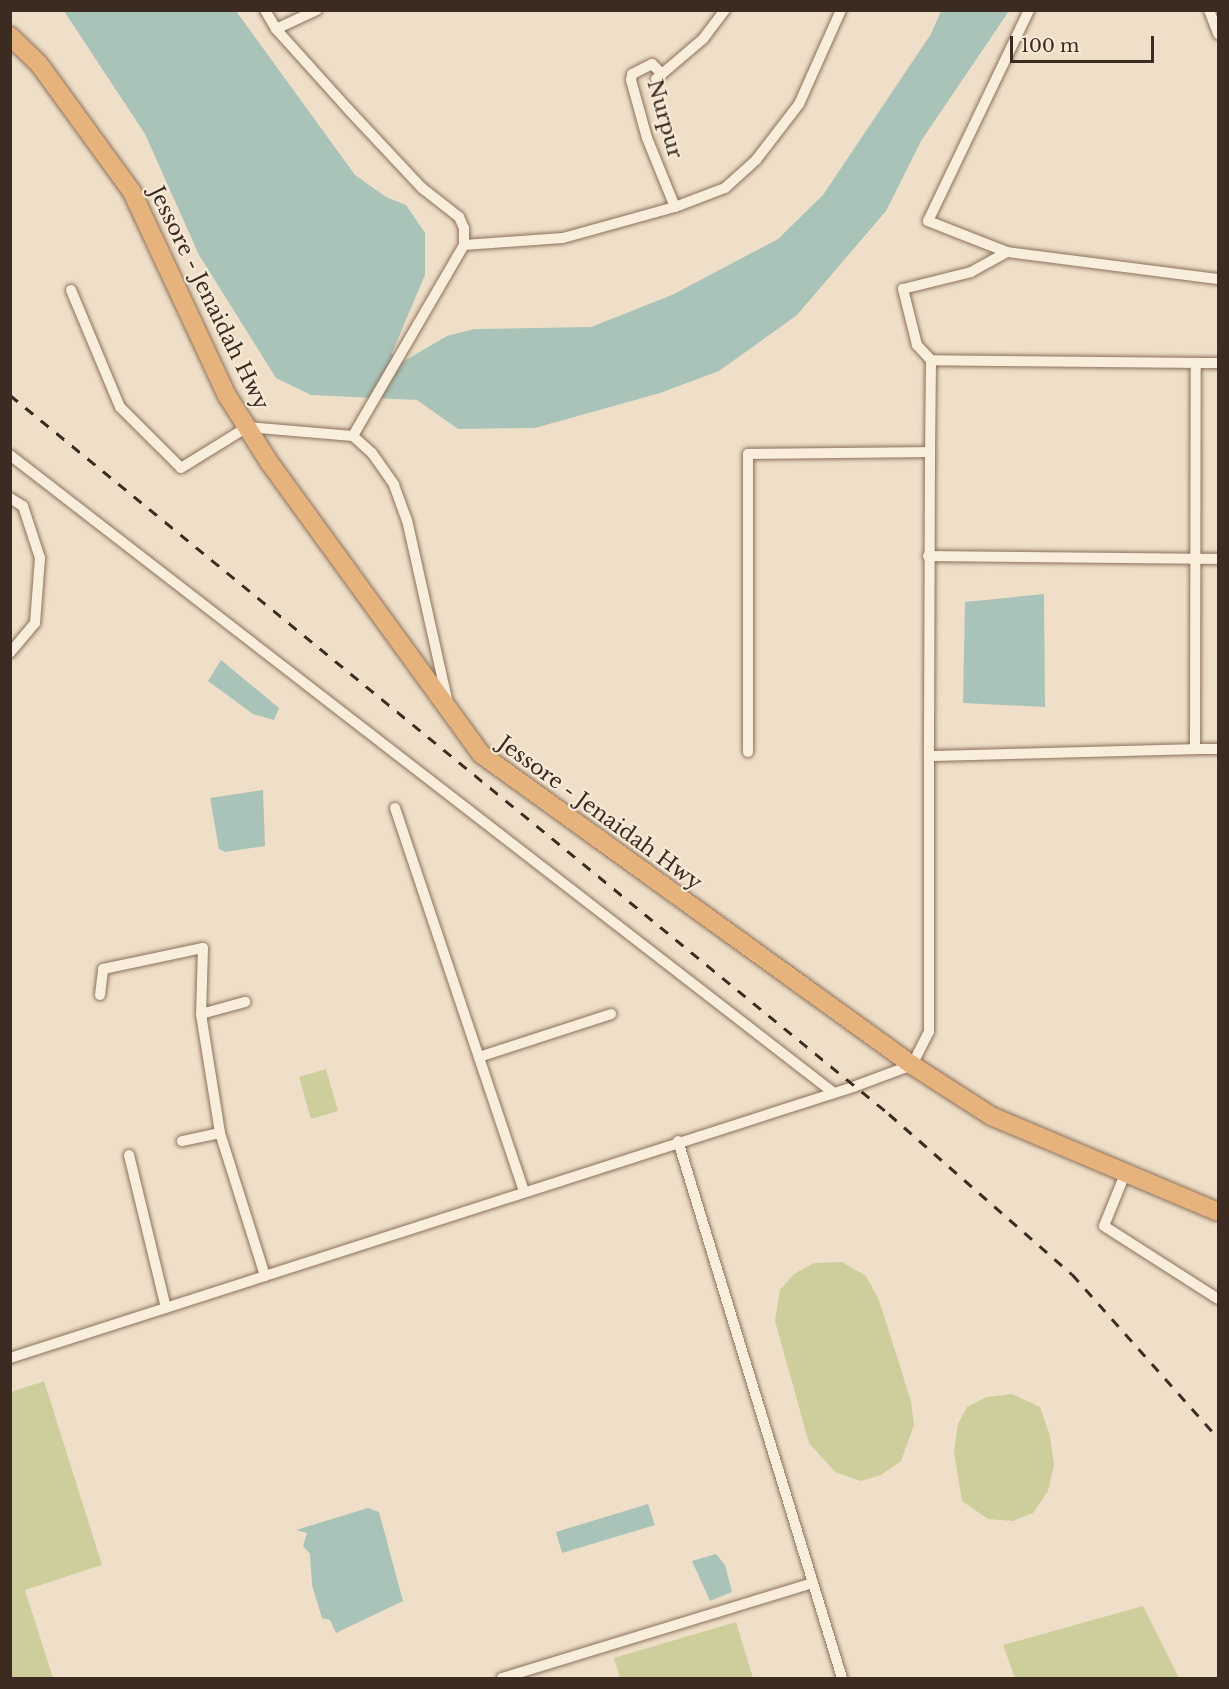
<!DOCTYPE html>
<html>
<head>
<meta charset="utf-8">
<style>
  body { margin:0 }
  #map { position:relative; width:1229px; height:1689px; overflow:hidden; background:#efdfc8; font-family:"Libre Baskerville",serif }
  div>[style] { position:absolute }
  .green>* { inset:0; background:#cdce9b }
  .water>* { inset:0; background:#a9c3b9 }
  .roads { filter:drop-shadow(0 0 2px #8b715c) drop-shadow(0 0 2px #8b715c) }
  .minor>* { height:10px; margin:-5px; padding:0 5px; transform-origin:5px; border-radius:5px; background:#f9eddb }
  .trunk>* { height:18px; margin:-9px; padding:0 9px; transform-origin:9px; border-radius:9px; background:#e7b37c }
  .rail>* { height:3px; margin-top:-1.5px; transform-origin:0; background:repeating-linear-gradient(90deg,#3c2b20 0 10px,transparent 0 20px) }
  span { translate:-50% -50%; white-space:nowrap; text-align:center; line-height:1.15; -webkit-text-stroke:4.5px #f6ead7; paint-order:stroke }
  .street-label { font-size:21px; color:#3c2b20 }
  .frame { position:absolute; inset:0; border:12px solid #3c2b20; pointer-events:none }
  .scale { position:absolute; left:1010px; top:36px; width:144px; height:27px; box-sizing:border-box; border:3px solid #3c2b20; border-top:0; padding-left:8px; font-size:18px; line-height:21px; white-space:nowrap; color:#3c2b20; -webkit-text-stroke:4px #f6ead7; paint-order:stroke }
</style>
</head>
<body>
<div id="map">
  <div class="green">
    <div style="clip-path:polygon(326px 1069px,338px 1111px,311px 1119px,299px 1077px)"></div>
    <div style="clip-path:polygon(842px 1262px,866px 1276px,879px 1300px,911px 1401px,914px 1425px,901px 1461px,881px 1475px,861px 1481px,835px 1472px,809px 1443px,775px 1321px,780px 1290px,794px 1274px,814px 1263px)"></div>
    <div style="clip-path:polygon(44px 1381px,102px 1565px,25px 1590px,53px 1678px,11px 1678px,11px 1392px)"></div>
    <div style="clip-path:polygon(1012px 1394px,1040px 1407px,1050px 1436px,1054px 1465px,1048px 1491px,1033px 1513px,1013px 1521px,988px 1519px,962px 1501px,954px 1452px,958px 1424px,967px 1407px,987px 1397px)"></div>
    <div style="clip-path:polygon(1143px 1606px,1179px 1678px,1015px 1678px,1003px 1645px)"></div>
    <div style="clip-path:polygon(736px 1622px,753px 1678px,620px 1678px,614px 1658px)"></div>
  </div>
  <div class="water">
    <div style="clip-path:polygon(64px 11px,236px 11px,355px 175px,386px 197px,406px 205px,425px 233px,425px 275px,392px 353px,399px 364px,447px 336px,474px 329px,591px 327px,672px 295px,778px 239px,823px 195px,931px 34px,941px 11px,1009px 11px,921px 141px,886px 211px,797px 315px,719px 371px,660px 393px,535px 428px,458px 429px,417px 400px,311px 395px,276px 378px,199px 255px,145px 134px)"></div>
    <div style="clip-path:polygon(1044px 594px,1045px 707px,963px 703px,965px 602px)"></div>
    <div style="clip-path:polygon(221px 660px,279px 708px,274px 720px,253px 714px,208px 681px)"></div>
    <div style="clip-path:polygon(263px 790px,265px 846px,225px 852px,219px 849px,210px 798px)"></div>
    <div style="clip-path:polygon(648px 1504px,655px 1525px,562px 1553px,556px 1532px)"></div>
    <div style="clip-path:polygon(368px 1508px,379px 1512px,403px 1601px,336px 1633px,330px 1620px,322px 1618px,312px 1585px,310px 1554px,303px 1546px,307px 1533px,296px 1530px)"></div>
    <div style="clip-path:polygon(716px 1554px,725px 1565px,732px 1592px,710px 1601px,692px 1561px)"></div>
  </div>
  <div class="roads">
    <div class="minor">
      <div style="left:265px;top:10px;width:22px;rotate:60deg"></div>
      <div style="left:276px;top:29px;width:108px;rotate:48deg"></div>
      <div style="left:348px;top:109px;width:108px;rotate:46.9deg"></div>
      <div style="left:422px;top:188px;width:47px;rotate:38.1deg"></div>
      <div style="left:459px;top:217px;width:12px;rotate:66deg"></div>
      <div style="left:464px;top:228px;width:17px;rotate:90deg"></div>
      <div style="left:464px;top:245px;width:221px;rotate:120.2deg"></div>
      <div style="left:1209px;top:10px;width:26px;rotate:69deg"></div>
      <div style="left:276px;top:29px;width:45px;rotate:-24.9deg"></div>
      <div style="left:662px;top:74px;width:14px;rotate:-135deg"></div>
      <div style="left:652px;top:64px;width:22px;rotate:153deg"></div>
      <div style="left:632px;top:74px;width:6px;rotate:99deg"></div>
      <div style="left:631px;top:80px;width:60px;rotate:74.6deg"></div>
      <div style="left:647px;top:138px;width:74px;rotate:67.9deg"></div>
      <div style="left:656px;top:79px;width:62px;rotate:-40.4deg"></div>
      <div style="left:703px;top:39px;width:36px;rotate:-53deg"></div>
      <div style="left:464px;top:245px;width:99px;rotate:-4deg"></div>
      <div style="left:563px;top:238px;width:116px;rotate:-15.5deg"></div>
      <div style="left:675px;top:207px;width:53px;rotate:-20.8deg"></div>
      <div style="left:725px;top:188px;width:42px;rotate:-42.1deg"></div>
      <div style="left:756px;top:160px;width:71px;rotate:-52.5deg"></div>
      <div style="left:799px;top:104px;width:103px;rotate:-65.9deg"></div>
      <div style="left:1007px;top:252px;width:85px;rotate:-158.6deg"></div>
      <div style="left:928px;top:221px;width:234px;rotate:-64.4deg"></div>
      <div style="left:71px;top:290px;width:127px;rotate:67.3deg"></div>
      <div style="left:120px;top:407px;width:86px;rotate:45deg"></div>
      <div style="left:181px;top:468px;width:78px;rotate:-31.8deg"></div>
      <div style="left:247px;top:427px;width:106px;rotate:4.9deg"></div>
      <div style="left:353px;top:436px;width:25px;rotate:42deg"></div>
      <div style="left:372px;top:453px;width:39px;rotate:55deg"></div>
      <div style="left:394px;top:485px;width:37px;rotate:70deg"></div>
      <div style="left:407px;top:520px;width:188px;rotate:77.4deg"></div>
      <div style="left:931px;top:360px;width:21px;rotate:-133deg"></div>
      <div style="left:917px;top:345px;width:58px;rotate:-104deg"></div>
      <div style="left:903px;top:289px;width:70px;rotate:-14deg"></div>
      <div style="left:971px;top:272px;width:41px;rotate:-29.1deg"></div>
      <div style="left:1007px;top:252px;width:213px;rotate:7.3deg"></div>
      <div style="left:1196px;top:363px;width:22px"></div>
      <div style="left:10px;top:455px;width:1042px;rotate:37.75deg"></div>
      <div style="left:10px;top:498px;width:15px;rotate:32deg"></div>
      <div style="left:23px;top:506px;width:55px;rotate:71.9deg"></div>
      <div style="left:40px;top:558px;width:65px;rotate:94.4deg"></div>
      <div style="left:35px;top:623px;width:39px;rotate:130deg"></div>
      <div style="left:928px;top:556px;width:290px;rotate:0.6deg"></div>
      <div style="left:1195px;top:749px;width:23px"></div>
      <div style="left:748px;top:752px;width:298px;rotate:-90deg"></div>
      <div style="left:748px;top:454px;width:182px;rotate:-0.6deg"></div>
      <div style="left:930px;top:452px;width:304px;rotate:90.2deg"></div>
      <div style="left:929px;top:756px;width:266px;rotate:-1.5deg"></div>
      <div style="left:1195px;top:749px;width:386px;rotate:-89.9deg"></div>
      <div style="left:1196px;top:363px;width:265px;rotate:-179.4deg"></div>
      <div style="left:931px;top:360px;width:92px;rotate:90.6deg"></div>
      <div style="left:395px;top:808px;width:404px;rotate:71.4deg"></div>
      <div style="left:100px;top:995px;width:26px;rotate:-83deg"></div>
      <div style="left:103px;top:969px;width:102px;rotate:-11.9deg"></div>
      <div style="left:203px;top:948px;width:66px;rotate:91.7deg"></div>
      <div style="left:201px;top:1014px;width:121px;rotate:80.9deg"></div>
      <div style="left:220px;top:1133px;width:39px;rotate:168deg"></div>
      <div style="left:201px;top:1014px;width:46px;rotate:-15.3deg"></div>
      <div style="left:479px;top:1057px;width:139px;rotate:-18deg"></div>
      <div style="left:220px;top:1133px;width:150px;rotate:72.5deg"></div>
      <div style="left:678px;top:1141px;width:561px;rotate:73.02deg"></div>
      <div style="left:129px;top:1155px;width:157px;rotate:76.4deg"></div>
      <div style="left:1125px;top:1174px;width:56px;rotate:112deg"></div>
      <div style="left:1104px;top:1226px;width:135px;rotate:32.6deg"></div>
      <div style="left:10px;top:1358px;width:885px;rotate:-17.82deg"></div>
      <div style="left:853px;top:1087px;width:63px;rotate:-20.4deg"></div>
      <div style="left:912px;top:1065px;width:37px;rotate:-63deg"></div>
      <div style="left:929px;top:1032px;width:276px;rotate:-90deg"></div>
      <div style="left:502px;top:1678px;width:325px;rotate:-17deg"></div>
    </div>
    <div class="trunk">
      <div style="left:10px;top:36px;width:40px;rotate:44deg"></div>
      <div style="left:39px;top:64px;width:158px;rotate:54deg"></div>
      <div style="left:132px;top:192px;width:223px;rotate:65deg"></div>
      <div style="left:226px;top:394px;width:80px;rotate:57.7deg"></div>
      <div style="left:269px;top:462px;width:361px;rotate:54deg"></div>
      <div style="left:481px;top:754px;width:531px;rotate:35.81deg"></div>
      <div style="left:912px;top:1065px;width:94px;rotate:32.8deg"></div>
      <div style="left:991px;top:1116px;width:246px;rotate:22.9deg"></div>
    </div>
  </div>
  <div class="rail">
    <div style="left:10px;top:395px;width:1136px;rotate:39.28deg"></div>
    <div style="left:889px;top:1114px;width:243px;rotate:41.2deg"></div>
    <div style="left:1072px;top:1274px;width:220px;rotate:48.3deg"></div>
  </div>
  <div class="street-label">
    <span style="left:665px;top:119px;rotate:74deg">Nurpur</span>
    <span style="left:209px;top:298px;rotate:64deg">Jessore - Jenaidah Hwy</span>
    <span style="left:600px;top:813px;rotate:36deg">Jessore - Jenaidah Hwy</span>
  </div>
  <div class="frame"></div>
  <div class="scale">100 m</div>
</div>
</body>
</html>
